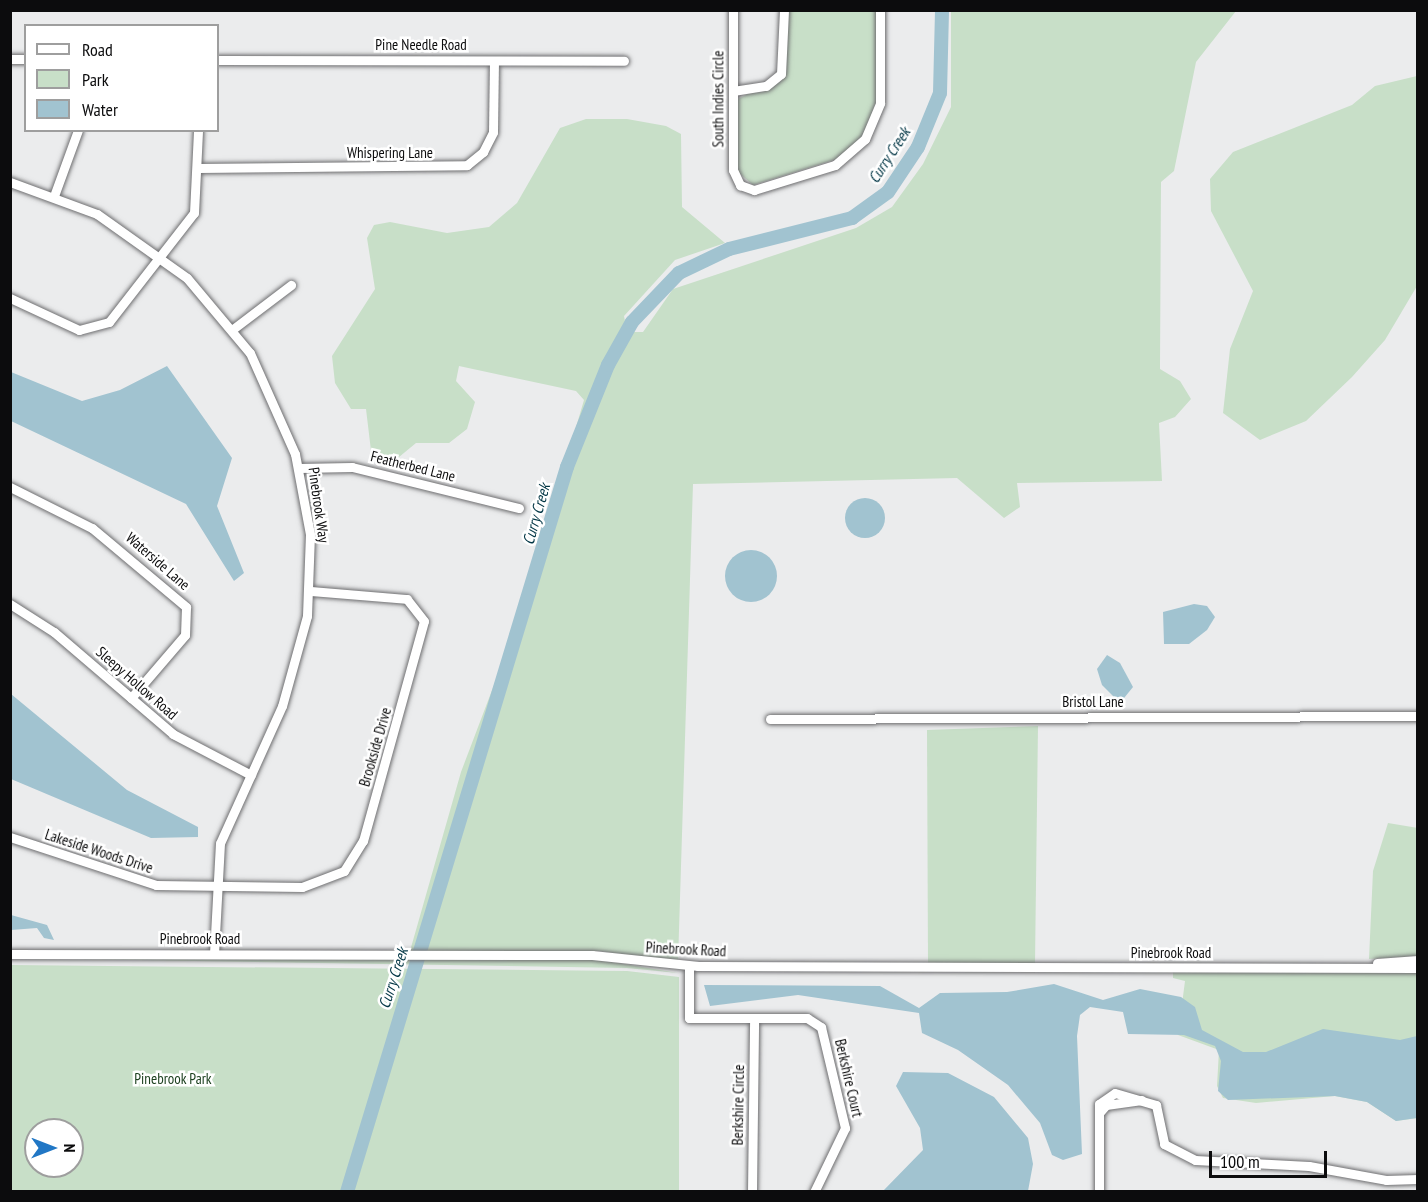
<!DOCTYPE html>
<html>
<head>
<meta charset="utf-8">
<style>
  body { margin:0 }
  #map { position:relative; width:1428px; height:1202px; overflow:hidden; background:#ebeced; font-family:"PT Sans Narrow",sans-serif }
  div>[style] { position:absolute }
  .green>* { inset:0; background:#c8dfc8 }
  .water>* { inset:0; background:#a1c3d0 }
  .round { border-radius:50% }
  .river>* { height:14px; margin:-7px; padding:0 7px; transform-origin:7px; border-radius:7px; background:#a1c3d0 }
  .roads { filter:drop-shadow(0 0 2px #6e6e70) drop-shadow(0 0 2px #6e6e70) }
  .minor>* { height:9px; margin:-4.5px; padding:0 4.5px; transform-origin:4.5px; border-radius:4.5px; background:#fff }
  span { translate:-50% -50%; white-space:nowrap; text-align:center; line-height:1.15; -webkit-text-stroke:5px #fff; paint-order:stroke }
  .street-label { font-size:15px; color:#0c0c0d }
  .park-label { font-size:15px; color:#1d4120 }
  .water-label { font-size:16px; color:#013544; font-style:italic }
  .frame { position:absolute; inset:0; border:12px solid #0c0c0d; pointer-events:none }
  .legend { position:absolute; left:24px; top:24px; width:195px; height:108px; box-sizing:border-box; background:#fff; border:2px solid #9e9e9e; margin:0; padding:8px 10px; list-style:none; font-size:18px; color:#0c0c0d }
  .legend li { display:flex; align-items:center; gap:12px; height:30px }
  .legend b { width:30px; border:2px solid #9e9e9e }
  .north { position:absolute; left:24px; top:1118px; width:60px; height:60px; box-sizing:border-box; background:#fff; border:2px solid #9e9e9e; border-radius:50%; rotate:90deg; font-size:16px; font-weight:700; line-height:24px; text-align:center; color:#0c0c0d }
  .north::after { content:''; display:block; margin:auto; width:21px; height:27px; background:#2177c5; clip-path:polygon(50% 0,100% 100%,50% 72%,0 100%) }
  .scale { position:absolute; left:1209px; top:1151px; width:118px; height:27px; box-sizing:border-box; border:3px solid #0c0c0d; border-top:0; padding-left:8px; font-size:18px; line-height:21px; white-space:nowrap; color:#0c0c0d; -webkit-text-stroke:4px #fff; paint-order:stroke }
</style>
</head>
<body>
<div id="map">
  <div class="green">
    <div style="clip-path:polygon(788px 11px,877px 11px,877px 98px,865px 134px,840px 158px,753px 185px,738px 172px,738px 99px,783px 76px)"></div>
    <div style="clip-path:polygon(951px 11px,1236px 11px,1196px 62px,1174px 171px,1161px 182px,1160px 369px,1180px 381px,1191px 399px,1175px 417px,1159px 423px,1162px 481px,1017px 483px,1020px 507px,1004px 518px,957px 478px,693px 484px,678px 962px,600px 951px,410px 951px,461px 772px,522px 611px,584px 400px,576px 391px,459px 366px,456px 381px,475px 402px,467px 429px,449px 443px,416px 443px,393px 462px,372px 459px,366px 409px,351px 409px,335px 383px,332px 356px,375px 289px,367px 238px,374px 225px,390px 222px,447px 233px,489px 227px,517px 203px,560px 128px,586px 119px,627px 119px,666px 126px,681px 134px,682px 207px,725px 243px,675px 260px,624px 316px,627px 332px,643px 332px,673px 289px,856px 228px,892px 207px,923px 164px,951px 107px)"></div>
    <div style="clip-path:polygon(1417px 76px,1417px 286px,1385px 340px,1352px 377px,1306px 421px,1260px 440px,1223px 413px,1230px 349px,1253px 291px,1211px 211px,1210px 179px,1233px 152px,1352px 105px,1375px 86px)"></div>
    <div style="clip-path:polygon(1038px 726px,1035px 963px,928px 963px,927px 730px)"></div>
    <div style="clip-path:polygon(1388px 823px,1418px 828px,1417px 956px,1369px 959px,1373px 871px)"></div>
    <div style="clip-path:polygon(11px 958px,600px 960px,678px 973px,627px 968px)"></div>
    <div style="clip-path:polygon(evenodd,11px 965px,627px 971px,679px 977px,679px 1191px,11px 1191px,11px 965px,36px 1130px,72px 1130px,72px 1166px,36px 1166px,36px 1130px)"></div>
    <div style="clip-path:polygon(1173px 972px,1417px 972px,1417px 1118px,1396px 1121px,1367px 1102px,1335px 1096px,1256px 1103px,1223px 1098px,1217px 1086px,1219px 1050px,1178px 1035px,1185px 981px,1173px 978px)"></div>
  </div>
  <div class="water">
    <div style="clip-path:polygon(167px 366px,232px 458px,217px 506px,244px 573px,234px 581px,186px 504px,11px 421px,11px 372px,82px 401px,120px 390px)"></div>
    <div class="round" style="left:845px;top:498px;width:40px;height:40px"></div>
    <div class="round" style="left:725px;top:550px;width:52px;height:52px"></div>
    <div style="clip-path:polygon(1194px 604px,1207px 606px,1215px 617px,1207px 630px,1189px 644px,1164px 644px,1163px 612px)"></div>
    <div style="clip-path:polygon(1107px 655px,1120px 663px,1133px 687px,1120px 703px,1102px 685px,1097px 669px)"></div>
    <div style="clip-path:polygon(11px 694px,127px 790px,198px 827px,198px 837px,151px 838px,11px 779px)"></div>
    <div style="clip-path:polygon(11px 915px,47px 925px,54px 940px,44px 938px,37px 928px,11px 930px)"></div>
    <div style="clip-path:polygon(1054px 984px,1103px 1000px,1140px 989px,1181px 997px,1195px 1007px,1202px 1030px,1243px 1052px,1266px 1052px,1323px 1029px,1400px 1040px,1417px 1036px,1417px 1118px,1396px 1121px,1367px 1102px,1335px 1096px,1228px 1100px,1218px 1091px,1221px 1061px,1215px 1046px,1184px 1035px,1128px 1034px,1123px 1012px,1090px 1007px,1080px 1015px,1077px 1036px,1082px 1154px,1063px 1160px,1052px 1155px,1040px 1123px,1008px 1085px,958px 1050px,922px 1033px,919px 1013px,798px 995px,710px 1006px,704px 985px,880px 986px,919px 1008px,940px 993px,1007px 992px)"></div>
    <div style="clip-path:polygon(903px 1072px,948px 1073px,994px 1097px,1028px 1138px,1033px 1164px,1028px 1191px,883px 1191px,923px 1150px,920px 1128px,896px 1086px)"></div>
  </div>
  <div class="river">
    <div style="left:347px;top:1192px;width:758px;rotate:-73.12deg"></div>
    <div style="left:567px;top:467px;width:110px;rotate:-68.1deg"></div>
    <div style="left:608px;top:365px;width:49px;rotate:-60.8deg"></div>
    <div style="left:632px;top:322px;width:68px;rotate:-46.2deg"></div>
    <div style="left:679px;top:273px;width:55px;rotate:-25.6deg"></div>
    <div style="left:729px;top:249px;width:127px;rotate:-14.1deg"></div>
    <div style="left:852px;top:218px;width:44px;rotate:-35.8deg"></div>
    <div style="left:888px;top:192px;width:54px;rotate:-56.3deg"></div>
    <div style="left:918px;top:147px;width:58px;rotate:-67.8deg"></div>
    <div style="left:940px;top:93px;width:83px;rotate:-88.6deg"></div>
  </div>
  <div class="roads">
    <div class="minor">
      <div style="left:733px;top:10px;width:160px;rotate:90deg"></div>
      <div style="left:733px;top:170px;width:17px;rotate:65deg"></div>
      <div style="left:740px;top:185px;width:15px;rotate:20deg"></div>
      <div style="left:754px;top:190px;width:85px;rotate:-17.2deg"></div>
      <div style="left:835px;top:165px;width:40px;rotate:-41deg"></div>
      <div style="left:865px;top:139px;width:39px;rotate:-67deg"></div>
      <div style="left:880px;top:103px;width:93px;rotate:-90deg"></div>
      <div style="left:10px;top:59px;width:16px"></div>
      <div style="left:218px;top:60px;width:406px;rotate:0.1deg"></div>
      <div style="left:733px;top:91px;width:33px;rotate:-9deg"></div>
      <div style="left:766px;top:86px;width:19px;rotate:-39deg"></div>
      <div style="left:781px;top:74px;width:64px;rotate:-87.3deg"></div>
      <div style="left:198px;top:168px;width:269px;rotate:-0.6deg"></div>
      <div style="left:467px;top:165px;width:21px;rotate:-39deg"></div>
      <div style="left:483px;top:152px;width:22px;rotate:-63deg"></div>
      <div style="left:493px;top:132px;width:71px;rotate:-89.2deg"></div>
      <div style="left:10px;top:182px;width:93px;rotate:20.2deg"></div>
      <div style="left:97px;top:214px;width:110px;rotate:35.4deg"></div>
      <div style="left:187px;top:278px;width:98px;rotate:50deg"></div>
      <div style="left:250px;top:353px;width:111px;rotate:66deg"></div>
      <div style="left:295px;top:454px;width:81px;rotate:79.4deg"></div>
      <div style="left:310px;top:534px;width:82px;rotate:92.1deg"></div>
      <div style="left:307px;top:616px;width:93px;rotate:105.5deg"></div>
      <div style="left:282px;top:706px;width:150px;rotate:114.3deg"></div>
      <div style="left:220px;top:843px;width:111px;rotate:93.1deg"></div>
      <div style="left:54px;top:196px;width:70px;rotate:-70deg"></div>
      <div style="left:10px;top:298px;width:76px;rotate:24.9deg"></div>
      <div style="left:79px;top:330px;width:31px;rotate:-15deg"></div>
      <div style="left:109px;top:322px;width:138px;rotate:-52.1deg"></div>
      <div style="left:194px;top:213px;width:83px;rotate:-87.2deg"></div>
      <div style="left:233px;top:329px;width:73px;rotate:-37.2deg"></div>
      <div style="left:299px;top:468px;width:53px;rotate:-1.1deg"></div>
      <div style="left:352px;top:467px;width:172px;rotate:13.8deg"></div>
      <div style="left:10px;top:487px;width:92px;rotate:26.6deg"></div>
      <div style="left:92px;top:528px;width:123px;rotate:40deg"></div>
      <div style="left:186px;top:607px;width:28px;rotate:92deg"></div>
      <div style="left:185px;top:635px;width:83px;rotate:130.6deg"></div>
      <div style="left:10px;top:604px;width:52px;rotate:32.5deg"></div>
      <div style="left:54px;top:632px;width:157px;rotate:40.6deg"></div>
      <div style="left:173px;top:734px;width:88px;rotate:27.7deg"></div>
      <div style="left:770px;top:719px;width:648px;rotate:-0.27deg"></div>
      <div style="left:10px;top:837px;width:154px;rotate:18.2deg"></div>
      <div style="left:156px;top:885px;width:146px;rotate:0.8deg"></div>
      <div style="left:302px;top:887px;width:45px;rotate:-20.9deg"></div>
      <div style="left:344px;top:871px;width:36px;rotate:-58deg"></div>
      <div style="left:363px;top:841px;width:228px;rotate:-74.5deg"></div>
      <div style="left:424px;top:621px;width:28px;rotate:-128deg"></div>
      <div style="left:407px;top:599px;width:98px;rotate:-175.3deg"></div>
      <div style="left:10px;top:954px;width:582px;rotate:0.1deg"></div>
      <div style="left:592px;top:955px;width:107px;rotate:5.9deg"></div>
      <div style="left:698px;top:966px;width:720px;rotate:0.16deg"></div>
      <div style="left:1377px;top:963px;width:41px;rotate:-4.2deg"></div>
      <div style="left:689px;top:966px;width:52px;rotate:90deg"></div>
      <div style="left:689px;top:1018px;width:118px"></div>
      <div style="left:807px;top:1018px;width:17px;rotate:33deg"></div>
      <div style="left:821px;top:1027px;width:104px;rotate:76.6deg"></div>
      <div style="left:845px;top:1128px;width:71px;rotate:115.8deg"></div>
      <div style="left:1099px;top:1113px;width:11px;rotate:-49deg"></div>
      <div style="left:1106px;top:1105px;width:36px;rotate:-8deg"></div>
      <div style="left:752px;top:1192px;width:174px;rotate:-89.3deg"></div>
      <div style="left:1099px;top:1192px;width:88px;rotate:-90deg"></div>
      <div style="left:1099px;top:1104px;width:19px;rotate:-35deg"></div>
      <div style="left:1115px;top:1093px;width:43px;rotate:16.3deg"></div>
      <div style="left:1156px;top:1105px;width:40px;rotate:78deg"></div>
      <div style="left:1164px;top:1144px;width:35px;rotate:27deg"></div>
      <div style="left:1195px;top:1160px;width:114px;rotate:3deg"></div>
      <div style="left:1309px;top:1166px;width:78px;rotate:10.3deg"></div>
      <div style="left:1386px;top:1180px;width:32px;rotate:-2deg"></div>
    </div>
  </div>
  <div class="street-label">
    <span style="left:421px;top:45px">Pine Needle Road</span>
    <span style="left:718px;top:99px;rotate:-90deg">South Indies Circle</span>
    <span style="left:390px;top:153px">Whispering Lane</span>
    <span style="left:413px;top:466px;rotate:14deg">Featherbed Lane</span>
    <span style="left:319px;top:505px;rotate:82deg">Pinebrook Way</span>
    <span style="left:158px;top:561px;rotate:41deg">Waterside Lane</span>
    <span style="left:137px;top:683px;rotate:41deg">Sleepy Hollow Road</span>
    <span style="left:1093px;top:702px">Bristol Lane</span>
    <span style="left:375px;top:747px;rotate:-74deg">Brookside Drive</span>
    <span style="left:99px;top:851px;rotate:18deg">Lakeside Woods Drive</span>
    <span style="left:200px;top:939px">Pinebrook Road</span>
    <span style="left:686px;top:949px;rotate:3deg">Pinebrook Road</span>
    <span style="left:1171px;top:953px">Pinebrook Road</span>
    <span style="left:849px;top:1078px;rotate:77deg">Berkshire Court</span>
    <span style="left:738px;top:1105px;rotate:-89deg">Berkshire Circle</span>
  </div>
  <div class="park-label">
    <span style="left:173px;top:1079px">Pinebrook Park</span>
  </div>
  <div class="water-label">
    <span style="left:889px;top:155px;rotate:-57deg">Curry Creek</span>
    <span style="left:536px;top:514px;rotate:-74deg">Curry Creek</span>
    <span style="left:393px;top:978px;rotate:-72deg">Curry Creek</span>
  </div>
  <div class="frame"></div>
  <ul class="legend">
  <li><b style="height:8px;background:#fff"></b>Road</li>
  <li><b style="height:16px;background:#c8dfc8"></b>Park</li>
  <li><b style="height:16px;background:#a1c3d0"></b>Water</li>
  </ul>
  <div class="north">N</div>
  <div class="scale">100 m</div>
</div>
</body>
</html>
